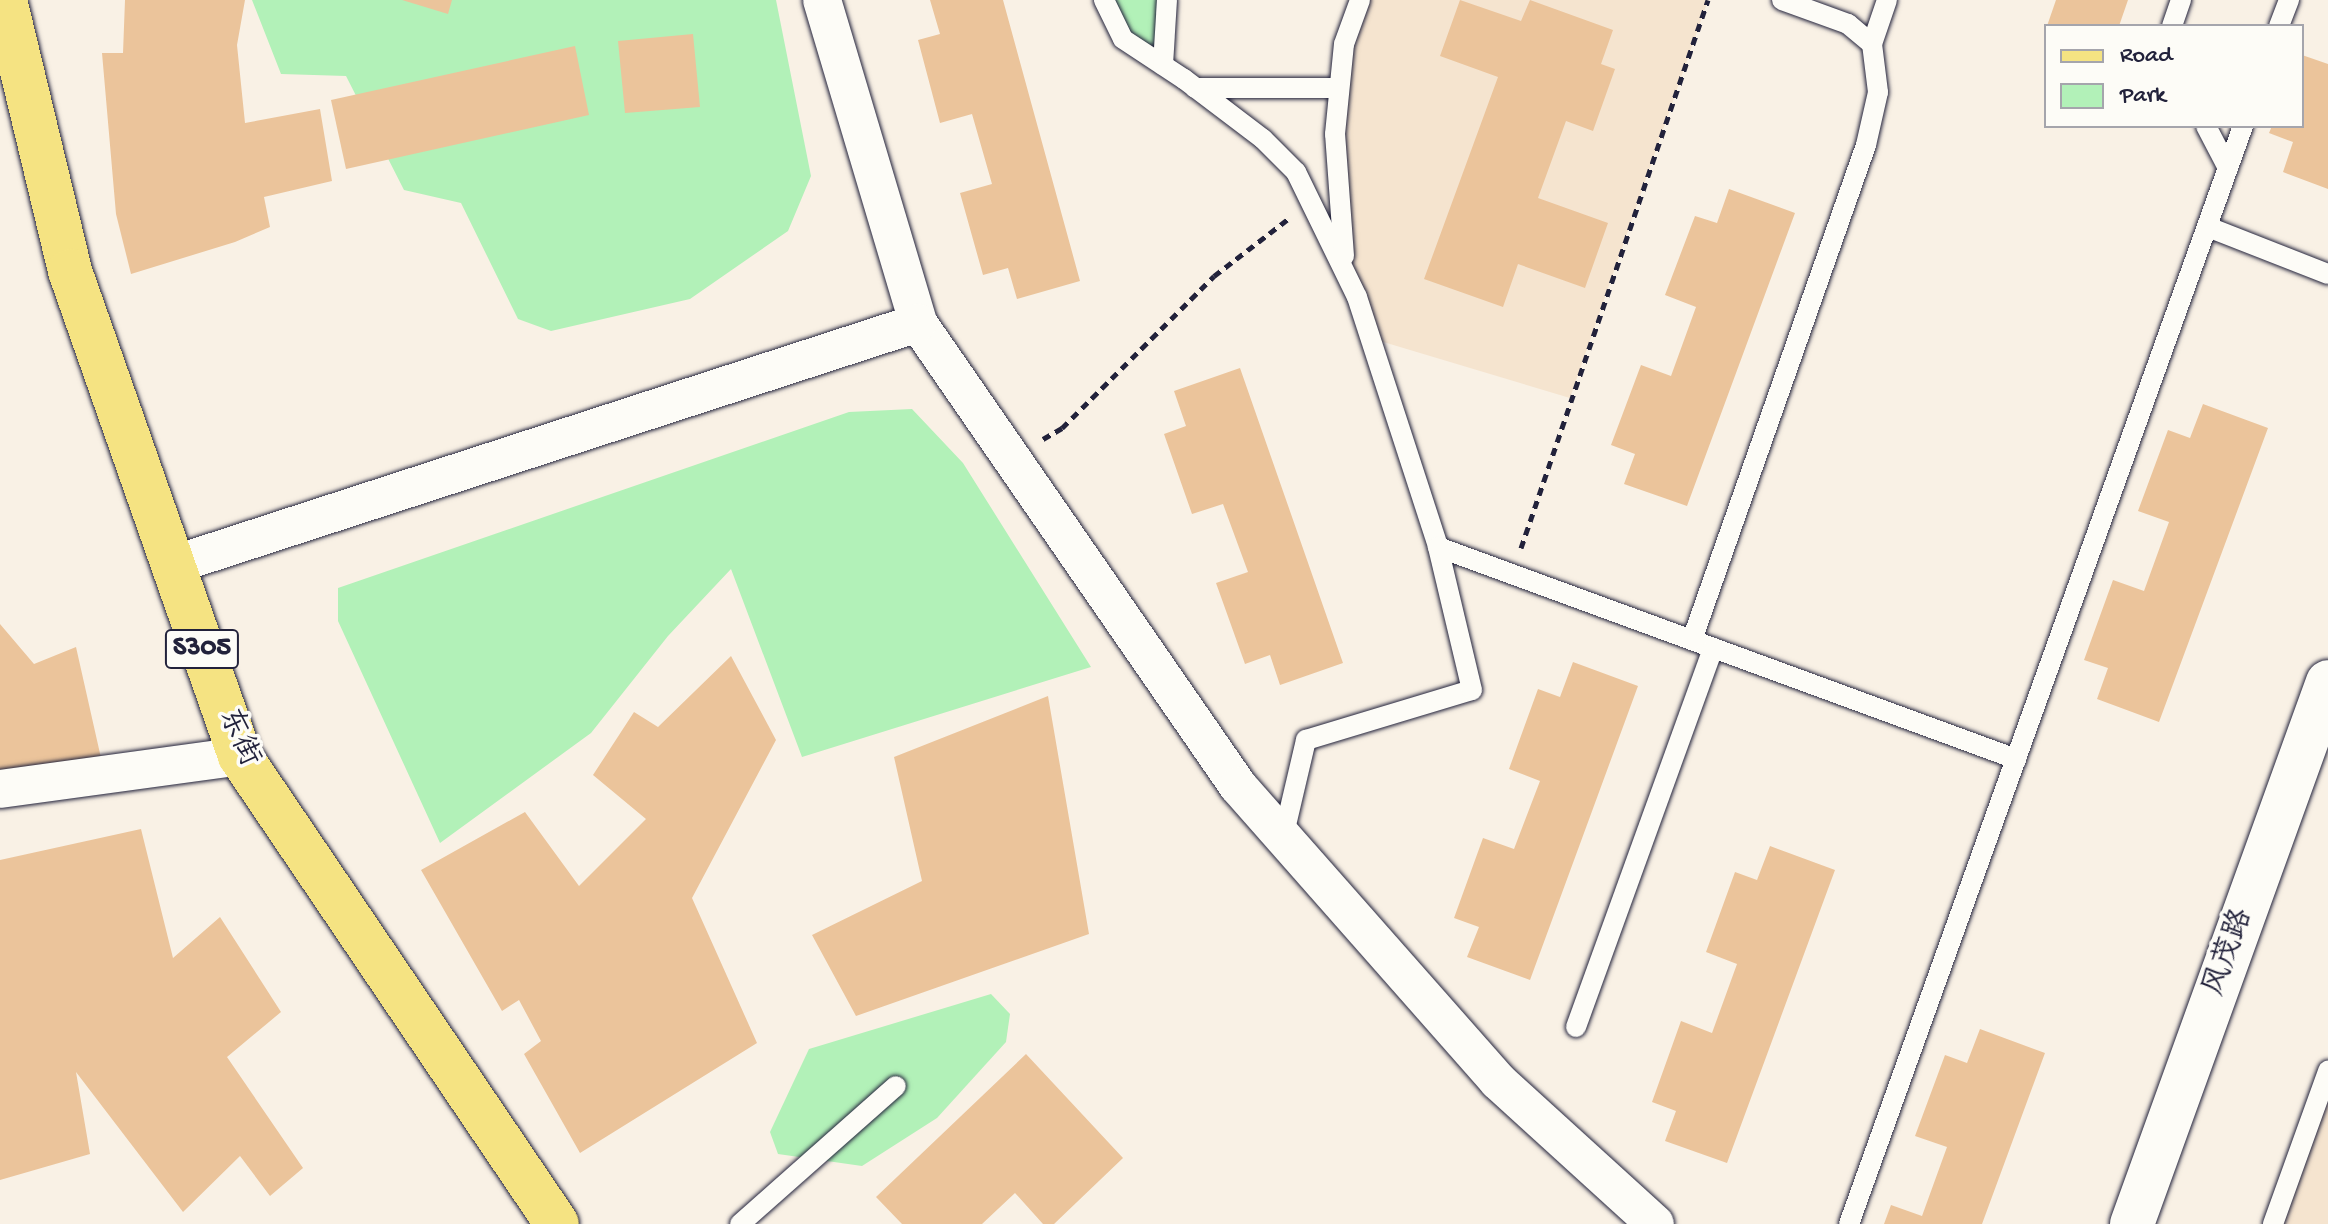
<!DOCTYPE html>
<html>
<head>
<meta charset="utf-8">
<style>
  body { margin:0 }
  #map { position:relative; width:2328px; height:1224px; overflow:hidden; background:#f9f1e5; font-family:"Gochi Hand","LXGW WenKai TC",sans-serif }
  div>[style] { position:absolute }
  .built>* { inset:0; background:#f5e4cf }
  .green>* { inset:0; background:#b2f1b8 }
  .building>* { inset:0; background:#ebc49b }
  .path>* { height:5px; margin-top:-2.5px; transform-origin:0; background:repeating-linear-gradient(90deg,#22223b 0 8px,transparent 0 14px) }
  .roads { filter:drop-shadow(0 0 2px #22223b) drop-shadow(0 0 2px #22223b) }
  .lane>* { height:20px; margin:-10px; padding:0 10px; transform-origin:10px; border-radius:10px; background:#fdfcf7 }
  .street>* { height:38px; margin:-19px; padding:0 19px; transform-origin:19px; border-radius:19px; background:#fdfcf7 }
  .secondary>* { height:44px; margin:-22px; padding:0 22px; transform-origin:22px; border-radius:22px; background:#fdfcf7 }
  .primary>* { height:44px; margin:-22px; padding:0 22px; transform-origin:22px; border-radius:22px; background:#f5e382 }
  span { translate:-50% -50%; white-space:nowrap; text-align:center; line-height:1.15; -webkit-text-stroke:7px #fdfcf7; paint-order:stroke }
  .shield-label span { padding:2px 6px; background:#fdfcf7; border:2px solid; border-radius:6px; -webkit-text-stroke-width:0 }
  .shield-label { font-size:28px; color:#22223b; font-weight:700 }
  .street-label { font-size:30px; color:#22223b }
  .legend { position:absolute; left:2044px; top:24px; width:260px; height:104px; box-sizing:border-box; background:#fdfcf7; border:2px solid #a5a5ac; margin:0; padding:10px 14px; list-style:none; font-size:24px; color:#22223b }
  .legend li { display:flex; align-items:center; gap:16px; height:40px }
  .legend b { width:40px; border:2px solid #a5a5ac }
</style>
</head>
<body>
<div id="map">
  <div class="built">
    <div style="clip-path:polygon(1360px 0,1708px 0,1570px 398px,1370px 338px,1345px 272px,1335px 134px)"></div>
    <div style="clip-path:polygon(2328px 1071px,2328px 1224px,2273px 1224px)"></div>
  </div>
  <div class="green">
    <div style="clip-path:polygon(252px 0,776px 0,811px 176px,788px 231px,690px 299px,551px 331px,518px 319px,461px 203px,404px 190px,346px 76px,281px 74px)"></div>
    <div style="clip-path:polygon(1104px 0,1167px 0,1163px 65px,1123px 39px)"></div>
    <div style="clip-path:polygon(912px 409px,963px 463px,1091px 667px,802px 757px,731px 569px,668px 636px,591px 733px,440px 843px,338px 621px,338px 588px,849px 412px)"></div>
    <div style="clip-path:polygon(991px 994px,1010px 1014px,1006px 1042px,937px 1118px,862px 1166px,778px 1154px,770px 1132px,809px 1049px)"></div>
  </div>
  <div class="building">
    <div style="clip-path:polygon(125px 0,245px 0,237px 45px,245px 123px,320px 109px,332px 181px,264px 197px,270px 227px,235px 242px,131px 274px,116px 214px,102px 53px,123px 53px)"></div>
    <div style="clip-path:polygon(402px 0,452px 0,448px 14px)"></div>
    <div style="clip-path:polygon(930px 0,1003px 0,1080px 281px,1017px 299px,1008px 268px,983px 275px,960px 193px,992px 184px,972px 114px,940px 123px,918px 40px,940px 34px)"></div>
    <div style="clip-path:polygon(1460px 0,1521px 21px,1530px 0,1613px 30px,1601px 64px,1615px 69px,1593px 131px,1566px 121px,1538px 198px,1608px 223px,1585px 288px,1518px 264px,1503px 307px,1424px 279px,1498px 77px,1440px 56px)"></div>
    <div style="clip-path:polygon(2056px 0,2128px 0,2119px 26px,2047px 26px)"></div>
    <div style="clip-path:polygon(693px 34px,700px 107px,625px 113px,618px 41px)"></div>
    <div style="clip-path:polygon(575px 46px,589px 115px,346px 169px,331px 100px)"></div>
    <div style="clip-path:polygon(2302px 55px,2328px 64px,2328px 189px,2283px 172px,2293px 142px,2269px 133px,2272px 126px,2302px 126px)"></div>
    <div style="clip-path:polygon(1729px 189px,1795px 213px,1687px 506px,1624px 484px,1635px 454px,1611px 445px,1641px 365px,1671px 376px,1696px 307px,1665px 295px,1695px 216px,1717px 223px)"></div>
    <div style="clip-path:polygon(1240px 368px,1343px 663px,1280px 685px,1270px 655px,1245px 664px,1216px 583px,1248px 572px,1223px 504px,1192px 514px,1164px 434px,1186px 426px,1174px 391px)"></div>
    <div style="clip-path:polygon(2203px 404px,2268px 428px,2159px 722px,2097px 699px,2108px 668px,2084px 660px,2113px 580px,2144px 591px,2169px 522px,2138px 511px,2168px 430px,2190px 438px)"></div>
    <div style="clip-path:polygon(0 624px,34px 664px,76px 647px,101px 758px,0 772px)"></div>
    <div style="clip-path:polygon(731px 656px,776px 740px,692px 898px,757px 1043px,580px 1153px,524px 1054px,541px 1041px,519px 1000px,502px 1011px,421px 870px,525px 812px,579px 886px,646px 819px,593px 775px,634px 712px,658px 727px)"></div>
    <div style="clip-path:polygon(1573px 662px,1638px 686px,1530px 980px,1467px 957px,1479px 927px,1454px 918px,1483px 838px,1514px 849px,1540px 781px,1509px 769px,1538px 689px,1560px 697px)"></div>
    <div style="clip-path:polygon(1048px 696px,1089px 934px,856px 1016px,812px 935px,922px 881px,894px 757px)"></div>
    <div style="clip-path:polygon(141px 829px,173px 958px,220px 917px,281px 1012px,227px 1057px,303px 1168px,270px 1196px,240px 1156px,183px 1212px,76px 1072px,90px 1154px,0 1180px,0 860px)"></div>
    <div style="clip-path:polygon(1770px 846px,1835px 870px,1727px 1163px,1665px 1141px,1676px 1111px,1652px 1102px,1681px 1021px,1712px 1033px,1737px 964px,1706px 952px,1735px 872px,1757px 880px)"></div>
    <div style="clip-path:polygon(1980px 1029px,2045px 1053px,1982px 1224px,1884px 1224px,1891px 1205px,1922px 1216px,1947px 1147px,1915px 1136px,1945px 1055px,1967px 1063px)"></div>
    <div style="clip-path:polygon(1026px 1054px,1123px 1158px,1054px 1224px,1043px 1224px,1015px 1193px,982px 1224px,902px 1224px,876px 1197px)"></div>
  </div>
  <div class="path">
    <div style="left:1043px;top:439px;width:22px;rotate:-30deg"></div>
    <div style="left:1062px;top:428px;width:215px;rotate:-45deg"></div>
    <div style="left:1214px;top:276px;width:93px;rotate:-37.6deg"></div>
    <div style="left:1521px;top:548px;width:579px;rotate:-71.16deg"></div>
  </div>
  <div class="roads">
    <div class="lane">
      <div style="left:1104px;top:0;width:43px;rotate:64deg"></div>
      <div style="left:1123px;top:39px;width:73px;rotate:33.3deg"></div>
      <div style="left:1184px;top:79px;width:99px;rotate:37.2deg"></div>
      <div style="left:1263px;top:139px;width:47px;rotate:45deg"></div>
      <div style="left:1296px;top:172px;width:139px;rotate:64deg"></div>
      <div style="left:1357px;top:297px;width:263px;rotate:72deg"></div>
      <div style="left:1438px;top:547px;width:616px;rotate:20.14deg"></div>
      <div style="left:1782px;top:0;width:70px;rotate:20deg"></div>
      <div style="left:1848px;top:24px;width:31px;rotate:40deg"></div>
      <div style="left:2172px;top:26px;width:28px;rotate:-71deg"></div>
      <div style="left:2279px;top:26px;width:28px;rotate:-69deg"></div>
      <div style="left:1163px;top:65px;width:65px;rotate:-86.5deg"></div>
      <div style="left:1195px;top:88px;width:144px"></div>
      <div style="left:2206px;top:126px;width:47px;rotate:62.4deg"></div>
      <div style="left:2208px;top:227px;width:129px;rotate:21.4deg"></div>
      <div style="left:1344px;top:256px;width:122px;rotate:-94.2deg"></div>
      <div style="left:1335px;top:134px;width:90px;rotate:-84.3deg"></div>
      <div style="left:1344px;top:44px;width:47px;rotate:-70deg"></div>
      <div style="left:1692px;top:640px;width:525px;rotate:-70.63deg"></div>
      <div style="left:1866px;top:145px;width:54px;rotate:-77.2deg"></div>
      <div style="left:1878px;top:92px;width:48px;rotate:-97.1deg"></div>
      <div style="left:1872px;top:44px;width:46px;rotate:-71.2deg"></div>
      <div style="left:1283px;top:838px;width:101px;rotate:-76.8deg"></div>
      <div style="left:1306px;top:740px;width:173px;rotate:-16.8deg"></div>
      <div style="left:1472px;top:690px;width:147px;rotate:-103.4deg"></div>
      <div style="left:1576px;top:1027px;width:403px;rotate:-70.1deg"></div>
      <div style="left:740px;top:1224px;width:208px;rotate:-41.5deg"></div>
      <div style="left:1849px;top:1224px;width:1167px;rotate:-70.26deg"></div>
      <div style="left:2273px;top:1224px;width:163px;rotate:-70.2deg"></div>
    </div>
    <div class="street">
      <div style="left:822px;top:0;width:337px;rotate:73.4deg"></div>
      <div style="left:918px;top:323px;width:563px;rotate:55.35deg"></div>
      <div style="left:1238px;top:786px;width:393px;rotate:48.6deg"></div>
      <div style="left:1498px;top:1081px;width:212px;rotate:42.3deg"></div>
      <div style="left:173px;top:565px;width:783px;rotate:-18deg"></div>
      <div style="left:0;top:789px;width:242px;rotate:-7.8deg"></div>
    </div>
    <div class="secondary">
      <div style="left:2132px;top:1224px;width:576px;rotate:-70.12deg"></div>
    </div>
    <div class="primary">
      <div style="left:5px;top:0;width:279px;rotate:76.5deg"></div>
      <div style="left:70px;top:271px;width:514px;rotate:70.68deg"></div>
      <div style="left:240px;top:756px;width:565px;rotate:55.89deg"></div>
    </div>
  </div>
  <div class="shield-label">
    <span style="left:202px;top:649px">S305</span>
  </div>
  <div class="street-label">
    <span style="left:237px;top:738px;rotate:66deg">东街</span>
    <span style="left:2230px;top:953px;rotate:-70deg">风茂路</span>
  </div>
  <ul class="legend">
  <li><b style="height:10px;background:#f5e382"></b>Road</li>
  <li><b style="height:22px;background:#b2f1b8"></b>Park</li>
  </ul>
</div>
</body>
</html>
